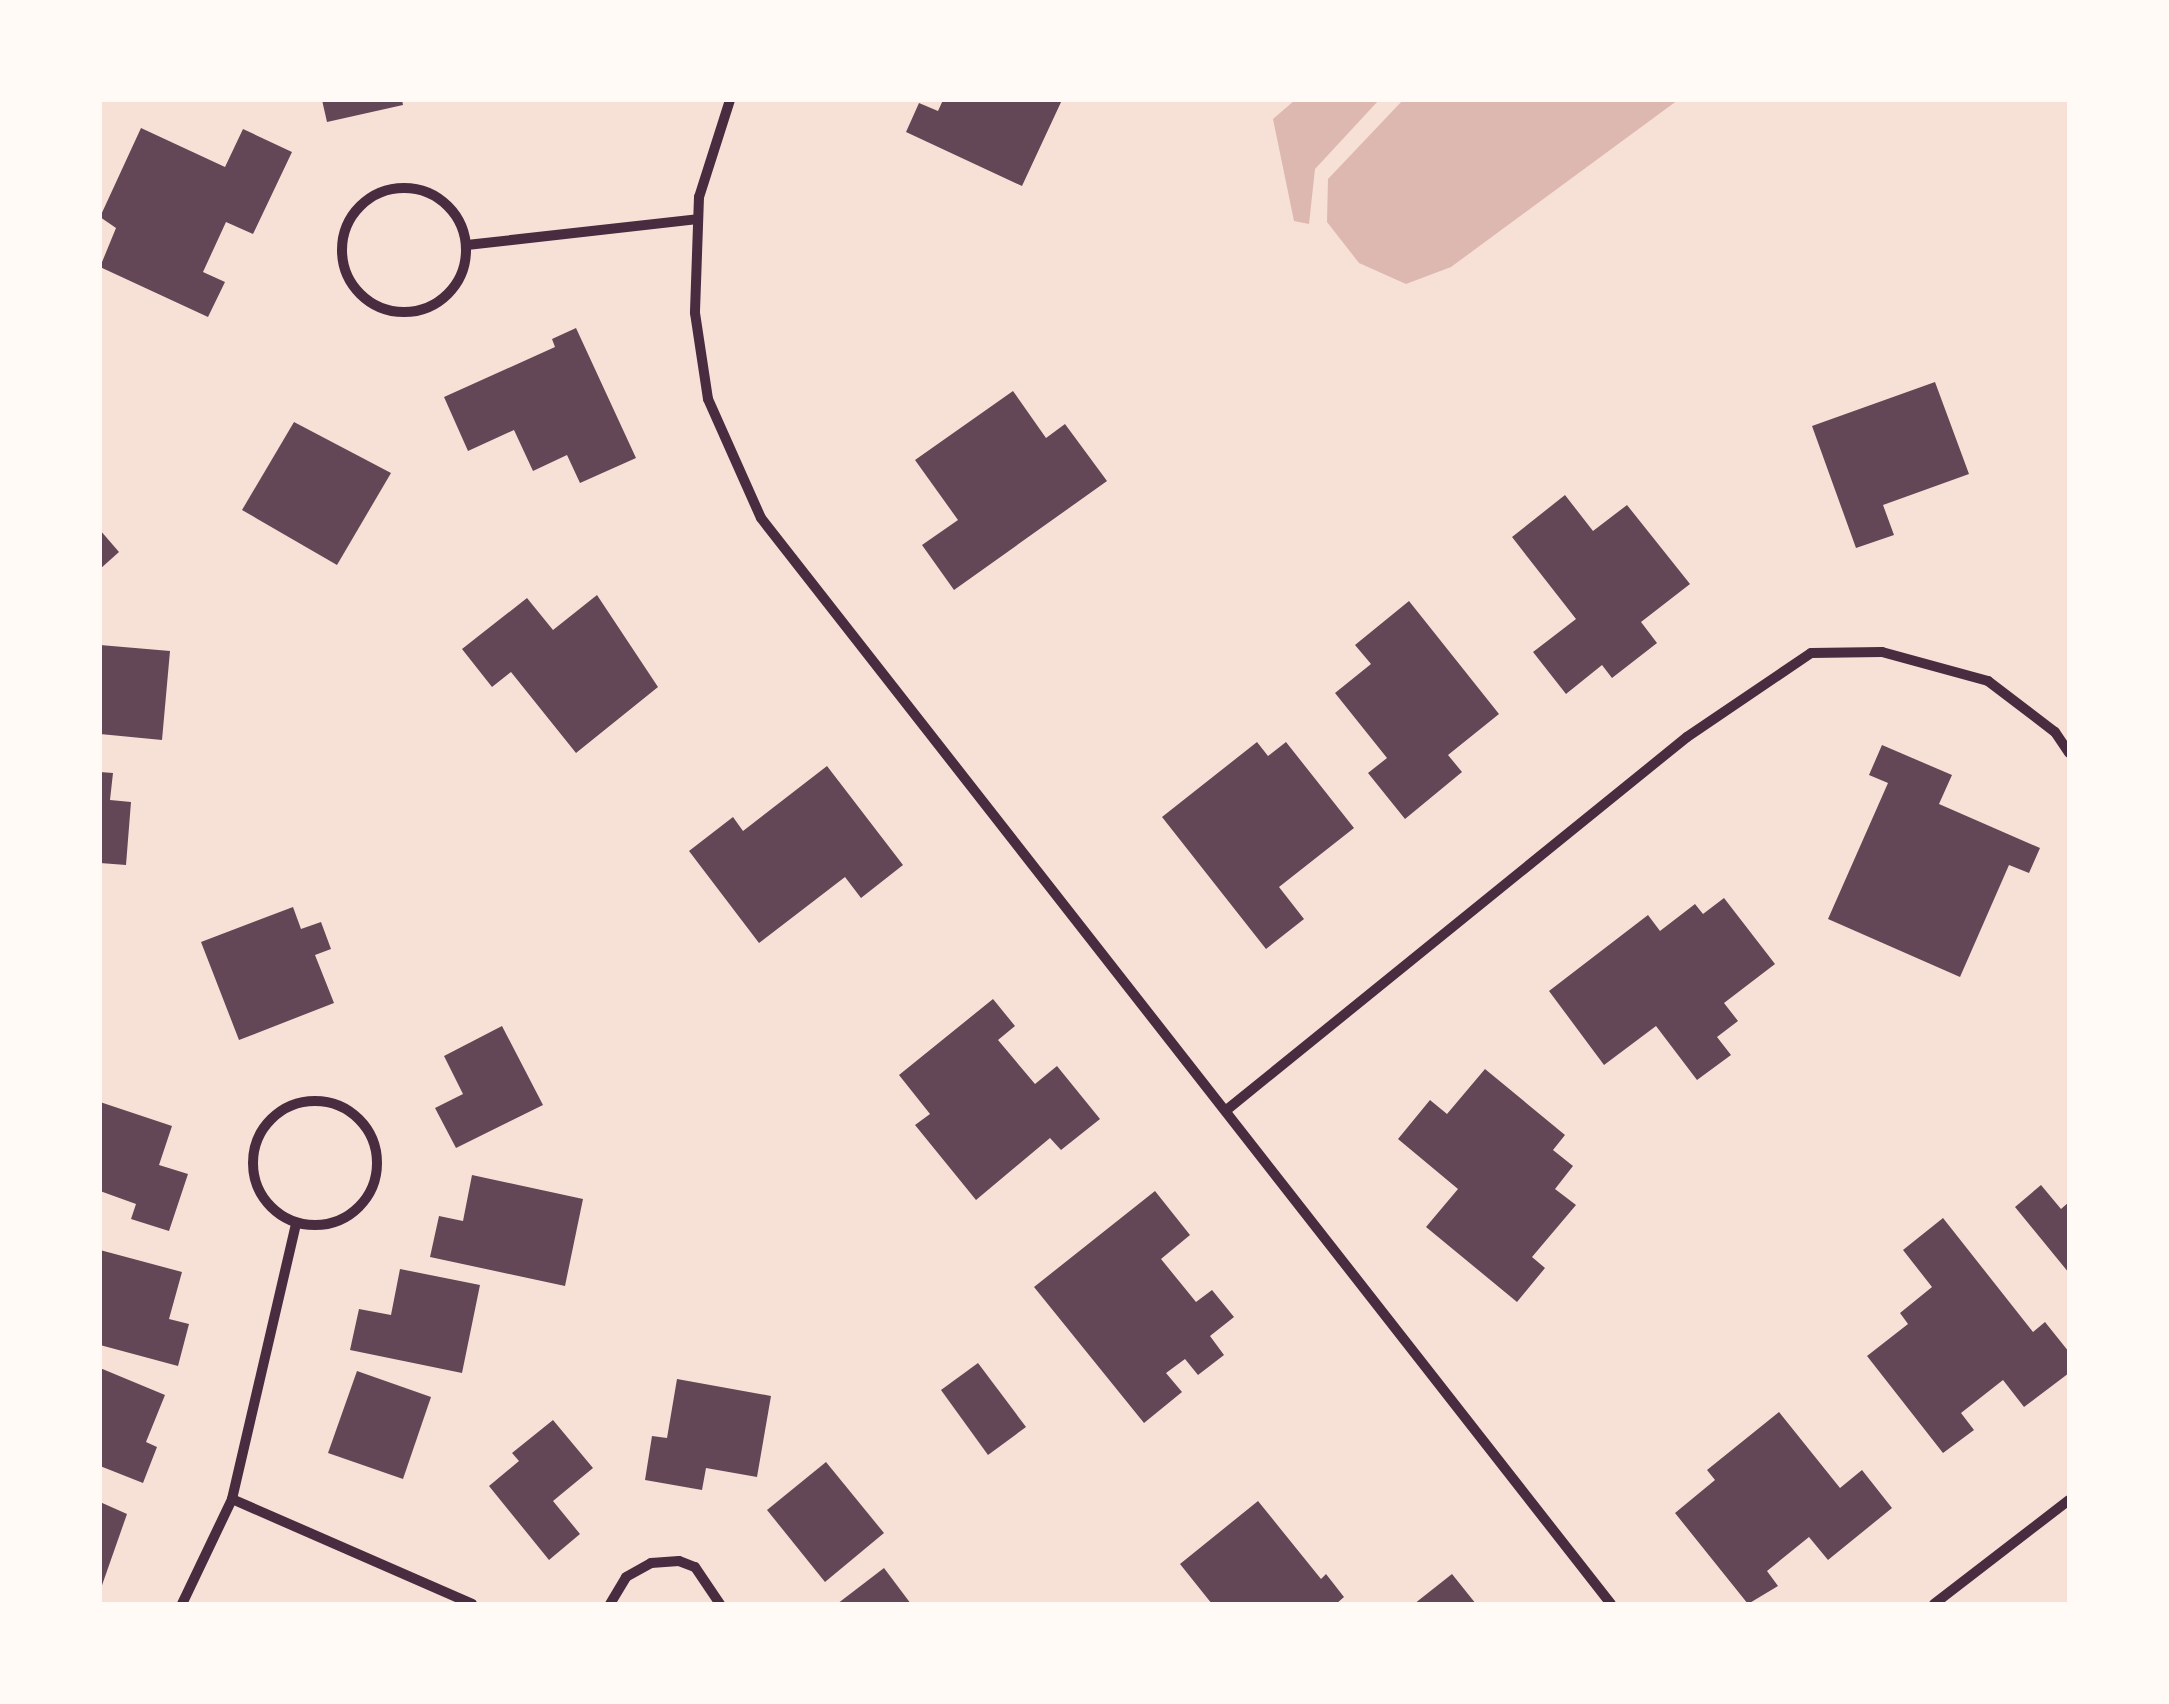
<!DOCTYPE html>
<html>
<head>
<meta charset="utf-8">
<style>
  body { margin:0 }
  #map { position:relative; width:2169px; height:1704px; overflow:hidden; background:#f7e1d7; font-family:Helvetica,sans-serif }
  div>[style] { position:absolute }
  .water>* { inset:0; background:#dcb8b0 }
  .building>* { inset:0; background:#644757 }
  .minor>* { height:10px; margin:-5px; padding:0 5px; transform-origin:5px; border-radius:5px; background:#4a2c40 }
  .minor>.ring { margin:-5px; padding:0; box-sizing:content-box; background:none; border:10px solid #4a2c40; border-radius:50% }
  span { translate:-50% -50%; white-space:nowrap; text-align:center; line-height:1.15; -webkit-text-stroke:8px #fffaf5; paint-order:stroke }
  .frame { position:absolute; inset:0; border:102px solid #fffaf5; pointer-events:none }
</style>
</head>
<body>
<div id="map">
  <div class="water">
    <div style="clip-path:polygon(1295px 100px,1379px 100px,1315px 169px,1309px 224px,1294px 221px,1273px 119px)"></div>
    <div style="clip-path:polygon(1403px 100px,1678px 100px,1451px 267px,1406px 284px,1359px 263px,1327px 222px,1328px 179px)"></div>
  </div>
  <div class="building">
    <div style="clip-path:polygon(322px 100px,402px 100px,403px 105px,327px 122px)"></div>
    <div style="clip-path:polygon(943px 100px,1062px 100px,1022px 186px,906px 132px,919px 103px,938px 111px)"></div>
    <div style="clip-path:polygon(141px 128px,225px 167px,243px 129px,292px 152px,253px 234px,226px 222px,203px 272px,225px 282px,208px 317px,100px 267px,116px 228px,100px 217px)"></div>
    <div style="clip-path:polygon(576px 328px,636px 458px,580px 483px,567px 455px,533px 471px,514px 430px,468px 451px,444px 397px,555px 347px,552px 339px)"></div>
    <div style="clip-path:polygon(1935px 382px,1969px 474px,1883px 505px,1894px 535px,1856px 548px,1812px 426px)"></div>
    <div style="clip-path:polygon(1013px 391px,1046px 438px,1065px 424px,1107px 481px,954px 590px,922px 545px,958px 520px,915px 460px)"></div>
    <div style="clip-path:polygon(294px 422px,391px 473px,337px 565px,242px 510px)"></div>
    <div style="clip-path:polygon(1565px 495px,1593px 531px,1627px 505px,1690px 584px,1641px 622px,1657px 643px,1612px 678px,1602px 665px,1566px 694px,1533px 652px,1576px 619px,1512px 537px)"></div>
    <div style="clip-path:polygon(100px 530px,119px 552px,100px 569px)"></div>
    <div style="clip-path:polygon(597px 595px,658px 687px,576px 753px,511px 672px,492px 687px,462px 649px,527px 598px,553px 630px)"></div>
    <div style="clip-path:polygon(1409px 601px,1499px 714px,1448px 755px,1462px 772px,1405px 819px,1368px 773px,1387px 758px,1335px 693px,1371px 664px,1355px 645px)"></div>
    <div style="clip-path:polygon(100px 645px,170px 651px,162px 740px,100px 734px)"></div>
    <div style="clip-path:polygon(1257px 742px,1268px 756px,1286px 742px,1354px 828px,1279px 887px,1304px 919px,1266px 949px,1162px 817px)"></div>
    <div style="clip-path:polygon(1882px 745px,1952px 775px,1939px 804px,2040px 848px,2029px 873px,2009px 865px,1960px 977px,1828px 919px,1888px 783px,1869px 775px)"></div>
    <div style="clip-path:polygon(827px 766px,903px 865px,861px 898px,845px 877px,759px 943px,689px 851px,733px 817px,743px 831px)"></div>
    <div style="clip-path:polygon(100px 772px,113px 773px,110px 800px,131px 802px,126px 865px,100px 863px)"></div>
    <div style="clip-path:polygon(1724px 898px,1775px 964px,1724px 1003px,1738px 1021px,1717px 1037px,1731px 1055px,1697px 1080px,1656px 1026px,1604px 1065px,1549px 991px,1648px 915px,1660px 931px,1695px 904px,1703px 914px)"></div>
    <div style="clip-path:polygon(293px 907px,301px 929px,321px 922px,331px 949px,315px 955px,334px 1003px,239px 1040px,201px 942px)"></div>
    <div style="clip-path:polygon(993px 999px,1015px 1026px,998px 1040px,1035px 1084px,1057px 1066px,1100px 1119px,1061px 1150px,1050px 1138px,976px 1200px,915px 1125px,930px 1114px,899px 1075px)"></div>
    <div style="clip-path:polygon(502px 1026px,543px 1105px,456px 1148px,435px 1108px,463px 1094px,444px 1056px)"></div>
    <div style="clip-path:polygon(1485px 1069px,1565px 1135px,1553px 1150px,1573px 1166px,1555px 1189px,1576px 1205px,1532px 1257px,1545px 1268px,1517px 1302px,1426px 1227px,1458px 1189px,1398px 1139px,1430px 1100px,1447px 1114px)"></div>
    <div style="clip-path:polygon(100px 1102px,172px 1126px,159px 1165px,188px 1174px,169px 1231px,131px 1219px,136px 1204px,100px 1191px)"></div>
    <div style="clip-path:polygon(472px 1175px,583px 1199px,565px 1286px,430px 1257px,439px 1216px,463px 1221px)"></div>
    <div style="clip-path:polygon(2041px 1185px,2061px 1209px,2069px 1202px,2069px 1273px,2015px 1207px)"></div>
    <div style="clip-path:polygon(1155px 1191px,1190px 1235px,1161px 1259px,1196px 1302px,1212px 1290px,1234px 1317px,1210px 1336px,1224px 1355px,1198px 1375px,1185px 1359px,1166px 1373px,1182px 1392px,1144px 1423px,1034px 1287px)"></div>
    <div style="clip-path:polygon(1943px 1218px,2033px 1332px,2045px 1322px,2069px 1352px,2069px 1373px,2024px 1407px,2003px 1380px,1961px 1413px,1974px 1430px,1943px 1453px,1867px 1356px,1908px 1324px,1900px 1313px,1932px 1287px,1903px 1250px)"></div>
    <div style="clip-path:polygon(100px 1250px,182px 1272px,169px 1319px,189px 1324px,178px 1366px,100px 1345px)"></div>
    <div style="clip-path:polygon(400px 1269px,480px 1285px,462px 1373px,350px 1350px,359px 1309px,391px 1315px)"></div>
    <div style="clip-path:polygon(978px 1363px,1026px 1427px,988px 1455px,941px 1390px)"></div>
    <div style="clip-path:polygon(100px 1368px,165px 1395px,146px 1442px,157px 1447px,143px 1483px,100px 1466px)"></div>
    <div style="clip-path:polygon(357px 1371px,431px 1397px,403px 1479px,328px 1453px)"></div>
    <div style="clip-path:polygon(677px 1379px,771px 1396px,757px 1477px,706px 1468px,702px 1490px,645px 1480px,652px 1436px,667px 1438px)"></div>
    <div style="clip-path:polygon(1779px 1412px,1840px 1488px,1862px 1470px,1892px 1508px,1828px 1560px,1809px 1537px,1767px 1571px,1778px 1586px,1748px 1604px,1675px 1513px,1715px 1480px,1707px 1470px)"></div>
    <div style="clip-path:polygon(553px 1420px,593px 1468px,553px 1501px,580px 1534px,549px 1560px,489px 1486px,519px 1461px,512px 1453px)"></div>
    <div style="clip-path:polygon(826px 1462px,884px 1533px,825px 1582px,767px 1510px)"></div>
    <div style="clip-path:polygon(1258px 1501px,1321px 1579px,1326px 1574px,1344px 1597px,1336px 1604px,1212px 1604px,1180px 1564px)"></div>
    <div style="clip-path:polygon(100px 1502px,127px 1514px,100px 1591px)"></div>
    <div style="clip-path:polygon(884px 1568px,911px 1604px,837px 1604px)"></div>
    <div style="clip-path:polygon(1452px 1574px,1476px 1604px,1414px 1604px)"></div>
  </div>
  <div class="minor">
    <div style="left:730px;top:100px;width:102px;rotate:107.7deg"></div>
    <div style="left:699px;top:197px;width:116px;rotate:92deg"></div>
    <div style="left:695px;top:313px;width:87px;rotate:81.4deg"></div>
    <div style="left:708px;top:399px;width:130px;rotate:66deg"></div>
    <div style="left:761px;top:518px;width:1379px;rotate:51.95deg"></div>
    <div class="ring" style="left:342px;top:188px;width:114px;height:114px"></div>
    <div style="left:467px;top:245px;width:232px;rotate:-6.4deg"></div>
    <div class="ring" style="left:253px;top:1101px;width:114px;height:114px"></div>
    <div style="left:1229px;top:1108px;width:589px;rotate:-39.01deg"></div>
    <div style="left:1687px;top:737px;width:150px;rotate:-34.1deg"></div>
    <div style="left:1811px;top:653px;width:71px;rotate:-0.8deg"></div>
    <div style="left:1882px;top:652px;width:110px;rotate:15.3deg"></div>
    <div style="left:1988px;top:681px;width:84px;rotate:37.3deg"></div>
    <div style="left:2055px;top:732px;width:25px;rotate:56deg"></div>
    <div style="left:232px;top:1499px;width:262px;rotate:23.6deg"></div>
    <div style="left:182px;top:1604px;width:116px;rotate:-64.5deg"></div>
    <div style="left:232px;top:1499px;width:283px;rotate:-76.9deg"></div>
    <div style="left:610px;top:1604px;width:31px;rotate:-59deg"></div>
    <div style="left:626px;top:1577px;width:29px;rotate:-29deg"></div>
    <div style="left:651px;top:1563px;width:28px;rotate:-4deg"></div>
    <div style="left:679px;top:1561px;width:17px;rotate:21deg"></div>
    <div style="left:695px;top:1567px;width:45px;rotate:56deg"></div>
    <div style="left:1934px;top:1604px;width:170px;rotate:-37.6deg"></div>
  </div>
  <div class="frame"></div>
</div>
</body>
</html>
